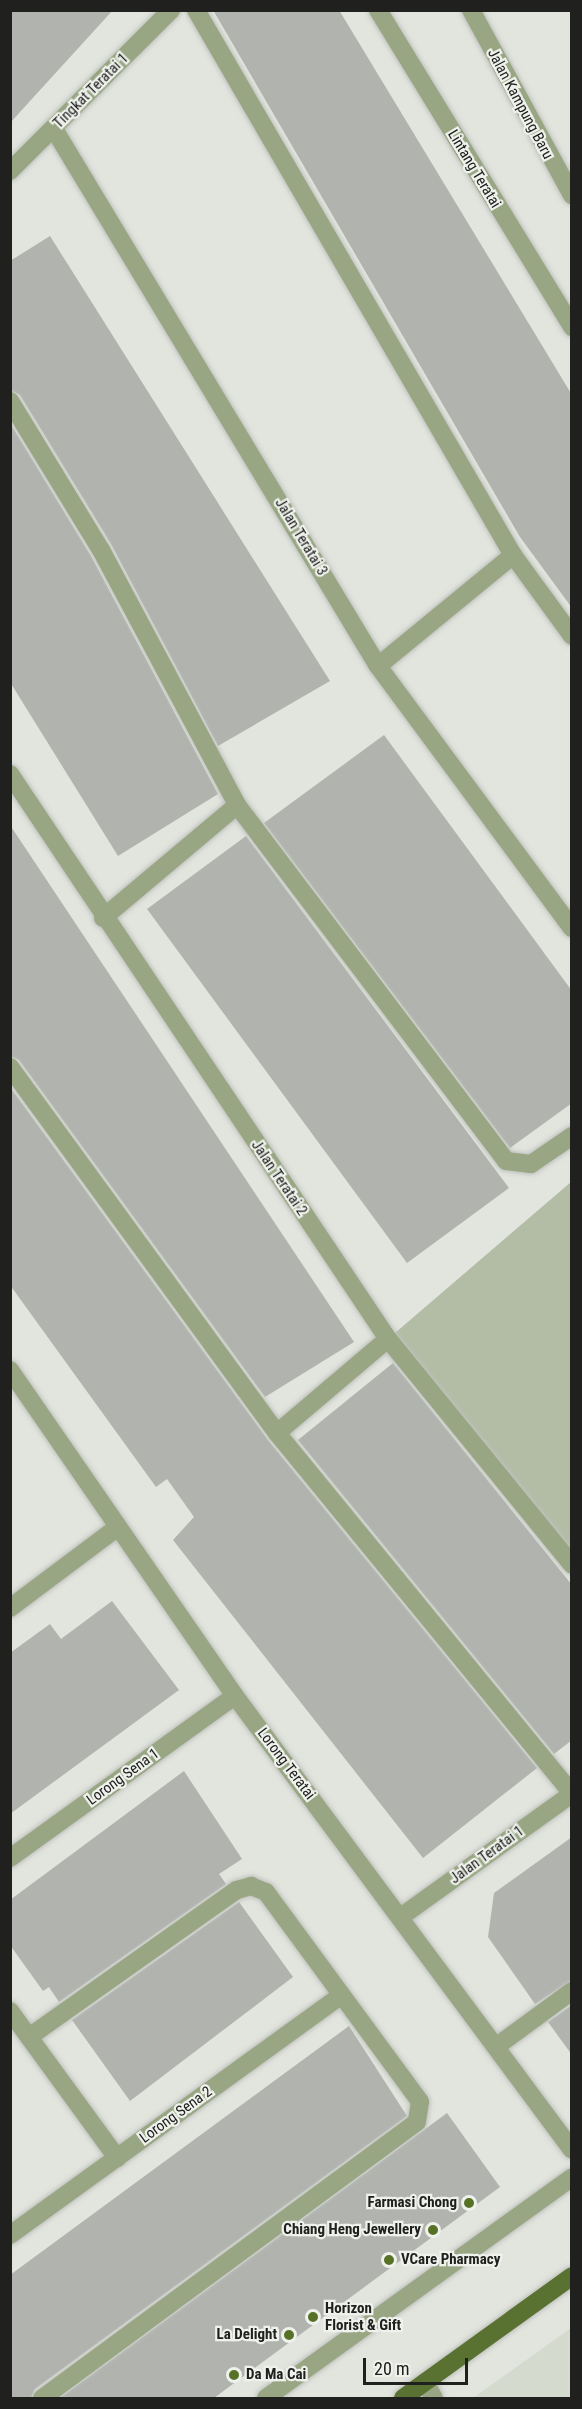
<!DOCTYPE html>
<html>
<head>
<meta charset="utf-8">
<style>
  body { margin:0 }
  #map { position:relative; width:582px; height:2409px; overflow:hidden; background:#e2e4de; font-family:"Roboto Condensed",sans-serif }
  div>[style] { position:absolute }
  .built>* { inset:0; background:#d5dace }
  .green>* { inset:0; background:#b3bda6 }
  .building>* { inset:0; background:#b1b3ae }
  .roads { filter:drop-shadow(0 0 2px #bfc1bc) drop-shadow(0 0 2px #bfc1bc) }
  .minor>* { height:18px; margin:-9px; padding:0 9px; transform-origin:9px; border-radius:9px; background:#98a684 }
  .major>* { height:18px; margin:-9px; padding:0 9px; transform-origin:9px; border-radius:9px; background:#5a7231 }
  .dots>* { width:16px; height:16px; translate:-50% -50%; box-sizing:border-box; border:3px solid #eff1ec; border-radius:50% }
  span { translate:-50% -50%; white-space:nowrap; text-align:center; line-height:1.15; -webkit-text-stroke:4.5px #eff1ec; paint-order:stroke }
  .street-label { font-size:15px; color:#20211f }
  .poi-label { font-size:15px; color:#20211f; font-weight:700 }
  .right { translate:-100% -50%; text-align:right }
  .left { translate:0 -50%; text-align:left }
  .frame { position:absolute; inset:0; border:12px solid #20211f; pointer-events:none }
  .scale { position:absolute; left:363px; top:2358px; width:105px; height:27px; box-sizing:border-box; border:3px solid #20211f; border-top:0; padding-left:8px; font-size:18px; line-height:21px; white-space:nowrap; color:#20211f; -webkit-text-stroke:4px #eff1ec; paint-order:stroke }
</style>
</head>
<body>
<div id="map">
  <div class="built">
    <div style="clip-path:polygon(571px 2328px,571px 2398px,473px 2398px)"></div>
  </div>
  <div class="green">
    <div style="clip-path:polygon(571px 1182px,571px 1565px,388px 1339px)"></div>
  </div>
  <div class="building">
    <div style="clip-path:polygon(10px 10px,113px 10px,10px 123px)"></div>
    <div style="clip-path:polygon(213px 10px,339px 10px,572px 395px,572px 608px,520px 537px)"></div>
    <div style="clip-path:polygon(50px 236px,330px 681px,218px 746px,111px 544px,20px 395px,10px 390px,10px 261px)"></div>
    <div style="clip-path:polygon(10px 423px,91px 556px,218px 794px,118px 856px,10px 682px)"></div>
    <div style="clip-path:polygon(384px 735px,572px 991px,572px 1103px,510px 1148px,264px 823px)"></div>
    <div style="clip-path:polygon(10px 825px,354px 1342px,265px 1397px,19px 1060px,10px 1056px)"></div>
    <div style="clip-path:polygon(246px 836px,509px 1188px,407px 1263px,147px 909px)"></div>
    <div style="clip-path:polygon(10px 1087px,268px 1440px,537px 1768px,423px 1858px,173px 1540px,194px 1517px,167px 1479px,156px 1487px,10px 1285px)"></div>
    <div style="clip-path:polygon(393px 1363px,572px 1585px,572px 1740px,554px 1754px,298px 1440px)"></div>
    <div style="clip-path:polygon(112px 1601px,179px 1690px,10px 1814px,10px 1653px,50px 1624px,61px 1639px)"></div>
    <div style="clip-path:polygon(184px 1771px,242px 1859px,219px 1874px,226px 1884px,59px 2002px,49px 1987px,43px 1991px,10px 1945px,10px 1900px)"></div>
    <div style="clip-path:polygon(572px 1837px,572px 1980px,535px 2004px,488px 1937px,494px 1893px)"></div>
    <div style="clip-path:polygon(239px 1902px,293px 1977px,130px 2101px,72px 2020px)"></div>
    <div style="clip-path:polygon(572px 2005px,572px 2055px,548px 2022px)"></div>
    <div style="clip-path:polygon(349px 2026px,407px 2116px,35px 2389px,31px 2398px,10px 2398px,10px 2275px)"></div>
    <div style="clip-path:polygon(447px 2113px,500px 2187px,214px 2398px,60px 2398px)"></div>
  </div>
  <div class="roads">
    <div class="minor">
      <div style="left:196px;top:10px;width:630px;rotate:59.82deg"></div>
      <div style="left:513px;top:555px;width:100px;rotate:53.9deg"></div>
      <div style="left:378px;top:10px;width:372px;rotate:58.5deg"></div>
      <div style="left:471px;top:10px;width:211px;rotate:61.4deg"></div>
      <div style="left:54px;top:129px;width:627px;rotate:58.9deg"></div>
      <div style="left:378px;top:666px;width:326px;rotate:53.5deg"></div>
      <div style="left:10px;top:171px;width:228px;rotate:-45deg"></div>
      <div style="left:10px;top:401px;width:175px;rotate:58.6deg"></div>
      <div style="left:101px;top:550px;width:289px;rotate:61.9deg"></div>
      <div style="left:237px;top:805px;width:446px;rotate:52.9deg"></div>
      <div style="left:506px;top:1161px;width:25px;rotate:7deg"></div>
      <div style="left:531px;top:1164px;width:50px;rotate:-34.3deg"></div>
      <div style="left:378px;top:666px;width:175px;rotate:-39.4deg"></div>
      <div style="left:10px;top:774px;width:680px;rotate:56.22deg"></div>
      <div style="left:388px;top:1339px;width:291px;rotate:50.8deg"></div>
      <div style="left:103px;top:918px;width:175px;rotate:-40.1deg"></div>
      <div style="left:10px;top:1067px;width:453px;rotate:53.9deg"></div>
      <div style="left:277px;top:1433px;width:465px;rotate:50.7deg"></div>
      <div style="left:10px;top:1370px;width:396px;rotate:55.4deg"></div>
      <div style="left:235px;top:1696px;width:565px;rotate:53.41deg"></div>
      <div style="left:277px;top:1433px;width:145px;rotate:-40.3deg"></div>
      <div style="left:10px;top:1608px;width:135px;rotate:-36.9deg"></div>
      <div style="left:10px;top:1858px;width:277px;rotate:-35.8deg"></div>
      <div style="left:402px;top:1916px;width:209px;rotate:-35.7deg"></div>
      <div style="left:10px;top:2011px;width:182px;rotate:53.9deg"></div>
      <div style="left:29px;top:2037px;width:255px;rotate:-35.3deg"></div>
      <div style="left:237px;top:1890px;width:15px;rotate:-16deg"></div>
      <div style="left:251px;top:1886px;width:16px;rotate:22deg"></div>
      <div style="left:266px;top:1892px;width:260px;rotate:53.7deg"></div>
      <div style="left:420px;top:2102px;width:20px;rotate:99deg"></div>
      <div style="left:417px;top:2122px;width:466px;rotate:143.6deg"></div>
      <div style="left:497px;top:2046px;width:93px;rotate:-36.3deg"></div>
      <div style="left:10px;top:2235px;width:409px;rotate:-35.9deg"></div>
      <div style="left:425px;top:2382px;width:18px;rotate:61deg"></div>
      <div style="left:266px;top:2398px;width:377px;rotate:-35.8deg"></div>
    </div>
    <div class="major">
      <div style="left:403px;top:2398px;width:208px;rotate:-35.8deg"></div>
    </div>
  </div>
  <div class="dots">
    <div style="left:469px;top:2203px;background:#577226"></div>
    <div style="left:433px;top:2230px;background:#577226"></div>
    <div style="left:389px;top:2260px;background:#577226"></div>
    <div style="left:313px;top:2317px;background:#577226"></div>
    <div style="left:289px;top:2335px;background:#577226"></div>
    <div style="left:234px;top:2375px;background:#577226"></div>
  </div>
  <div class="street-label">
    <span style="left:91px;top:91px;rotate:-45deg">Tingkat Teratai 1</span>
    <span style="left:520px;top:104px;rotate:62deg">Jalan Kampung Baru</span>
    <span style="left:474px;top:169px;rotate:59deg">Lintang Teratai</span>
    <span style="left:301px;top:537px;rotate:59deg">Jalan Teratai 3</span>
    <span style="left:279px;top:1178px;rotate:56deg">Jalan Teratai 2</span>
    <span style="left:286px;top:1764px;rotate:53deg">Lorong Teratai</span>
    <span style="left:123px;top:1777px;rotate:-36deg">Lorong Sena 1</span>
    <span style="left:487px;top:1855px;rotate:-36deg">Jalan Teratai 1</span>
    <span style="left:176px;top:2115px;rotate:-36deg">Lorong Sena 2</span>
  </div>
  <div class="poi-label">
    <span class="right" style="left:457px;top:2203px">Farmasi Chong</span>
    <span class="right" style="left:421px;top:2230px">Chiang Heng Jewellery</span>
    <span class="left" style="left:401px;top:2260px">VCare Pharmacy</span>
    <span class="left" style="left:325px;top:2317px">Horizon<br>Florist &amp; Gift</span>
    <span class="right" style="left:277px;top:2335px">La Delight</span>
    <span class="left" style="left:246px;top:2375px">Da Ma Cai</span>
  </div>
  <div class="frame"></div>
  <div class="scale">20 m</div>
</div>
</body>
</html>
